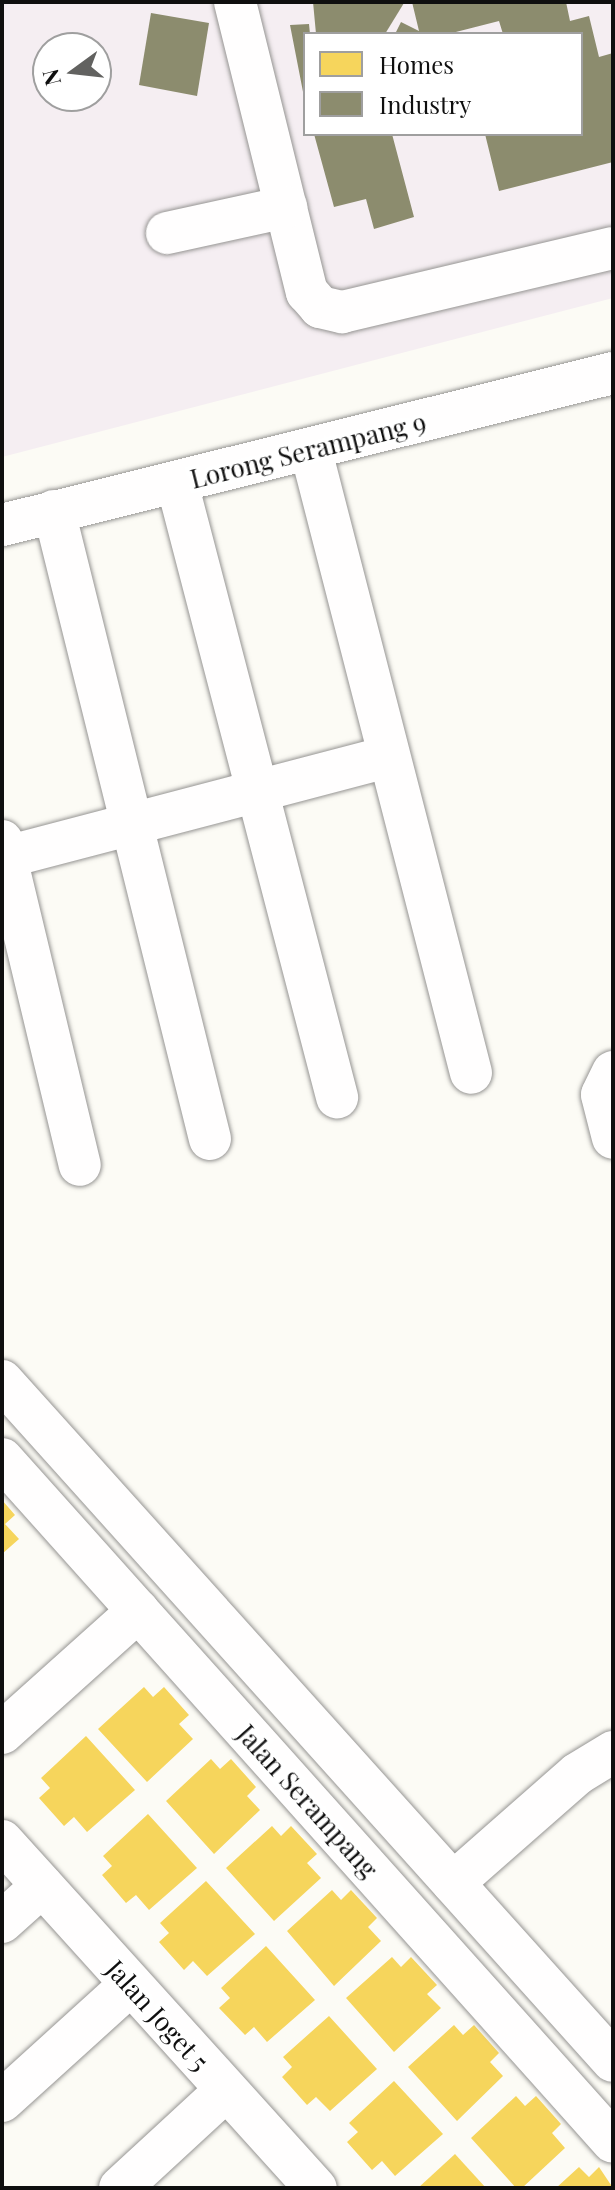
<!DOCTYPE html>
<html>
<head>
<meta charset="utf-8">
<style>
  body { margin:0 }
  #map { position:relative; width:615px; height:2190px; overflow:hidden; background:#fcfbf5; font-family:"Playfair Display",serif }
  div>[style] { position:absolute }
  .industrial>* { inset:0; background:#f5eef2 }
  .homes>* { inset:0; background:#f6d55c }
  .industry>* { inset:0; background:#8c8c6e }
  .roads { filter:drop-shadow(0 0 2px #969593) drop-shadow(0 0 2px #969593) }
  .minor>* { height:42px; margin:-21px; padding:0 21px; transform-origin:21px; border-radius:21px; background:#fffefe }
  span { translate:-50% -50%; white-space:nowrap; text-align:center; line-height:1.15; -webkit-text-stroke:8px #fff; paint-order:stroke }
  .street-label { font-size:26px; color:#0f0f0f }
  .frame { position:absolute; inset:0; border:4px solid #0f0f0f; pointer-events:none }
  .legend { position:absolute; left:303px; top:32px; width:280px; height:104px; box-sizing:border-box; background:#fff; border:2px solid #9f9f9f; margin:0; padding:10px 14px; list-style:none; font-size:24px; color:#0f0f0f }
  .legend li { display:flex; align-items:center; gap:16px; height:40px }
  .legend b { width:40px; border:2px solid #9f9f9f }
  .north { position:absolute; left:32px; top:32px; width:80px; height:80px; box-sizing:border-box; background:#fff; border:2px solid #9f9f9f; border-radius:50%; rotate:255deg; font-size:22px; font-weight:700; line-height:32px; text-align:center; color:#0f0f0f }
  .north::after { content:''; display:block; margin:auto; width:28px; height:36px; background:#626260; clip-path:polygon(50% 0,100% 100%,50% 72%,0 100%) }
</style>
</head>
<body>
<div id="map">
  <div class="industrial">
    <div style="clip-path:polygon(evenodd,2px 2px,613px 2px,613px 298px,2px 457px,2px 2px,305px 34px,581px 34px,581px 134px,305px 134px,305px 34px,2px 2px,48px 48px,96px 48px,96px 96px,48px 96px,48px 48px)"></div>
  </div>
  <div class="homes">
    <div style="clip-path:polygon(2px 1500px,15px 1515px,5px 1524px,19px 1539px,2px 1554px)"></div>
    <div style="clip-path:polygon(144px 1687px,153px 1697px,164px 1687px,189px 1715px,179px 1724px,193px 1739px,147px 1782px,98px 1729px)"></div>
    <div style="clip-path:polygon(86px 1736px,135px 1790px,87px 1832px,74px 1817px,64px 1826px,39px 1798px,50px 1788px,41px 1778px)"></div>
    <div style="clip-path:polygon(211px 1759px,220px 1769px,231px 1759px,256px 1787px,247px 1796px,260px 1810px,214px 1854px,166px 1801px)"></div>
    <div style="clip-path:polygon(148px 1814px,197px 1868px,149px 1910px,136px 1895px,126px 1903px,102px 1875px,112px 1866px,103px 1856px)"></div>
    <div style="clip-path:polygon(272px 1826px,281px 1836px,291px 1826px,317px 1854px,307px 1863px,321px 1878px,274px 1921px,226px 1868px)"></div>
    <div style="clip-path:polygon(206px 1881px,255px 1934px,207px 1976px,193px 1961px,184px 1970px,159px 1942px,169px 1933px,160px 1923px)"></div>
    <div style="clip-path:polygon(332px 1890px,341px 1900px,351px 1890px,377px 1918px,368px 1927px,381px 1941px,334px 1986px,287px 1931px)"></div>
    <div style="clip-path:polygon(266px 1946px,315px 2000px,267px 2042px,254px 2027px,245px 2035px,219px 2008px,230px 1998px,221px 1988px)"></div>
    <div style="clip-path:polygon(392px 1957px,401px 1967px,411px 1957px,437px 1985px,427px 1994px,441px 2008px,394px 2052px,346px 1998px)"></div>
    <div style="clip-path:polygon(329px 2016px,377px 2069px,330px 2111px,316px 2097px,307px 2105px,282px 2077px,292px 2067px,283px 2057px)"></div>
    <div style="clip-path:polygon(454px 2025px,463px 2035px,474px 2025px,499px 2053px,490px 2062px,503px 2076px,457px 2121px,408px 2067px)"></div>
    <div style="clip-path:polygon(394px 2081px,443px 2134px,395px 2176px,382px 2161px,372px 2170px,347px 2142px,358px 2132px,349px 2123px)"></div>
    <div style="clip-path:polygon(516px 2096px,525px 2106px,536px 2096px,561px 2124px,552px 2133px,565px 2148px,522px 2188px,516px 2188px,471px 2138px)"></div>
    <div style="clip-path:polygon(455px 2154px,486px 2188px,418px 2188px)"></div>
    <div style="clip-path:polygon(579px 2167px,589px 2177px,599px 2167px,613px 2188px,556px 2188px)"></div>
  </div>
  <div class="industry">
    <div style="clip-path:polygon(313px 2px,400px 2px,404px 3px,385px 34px,316px 34px)"></div>
    <div style="clip-path:polygon(412px 2px,566px 2px,570px 21px,589px 16px,599px 57px,613px 53px,613px 162px,499px 191px,485px 134px,581px 134px,581px 34px,503px 34px,499px 21px,448px 34px,395px 34px,401px 22px,419px 31px)"></div>
    <div style="clip-path:polygon(151px 13px,209px 23px,197px 96px,139px 85px)"></div>
    <div style="clip-path:polygon(309px 24px,310px 34px,305px 34px,304px 97px,290px 25px)"></div>
    <div style="clip-path:polygon(314px 134px,392px 134px,414px 217px,374px 229px,366px 199px,334px 207px)"></div>
  </div>
  <div class="roads">
    <div class="minor">
      <div style="left:235px;top:2px;width:299px;rotate:76.1deg"></div>
      <div style="left:307px;top:292px;width:20px;rotate:49deg"></div>
      <div style="left:320px;top:307px;width:23px;rotate:13deg"></div>
      <div style="left:342px;top:312px;width:278px;rotate:-13.3deg"></div>
      <div style="left:167px;top:233px;width:122px;rotate:-12.3deg"></div>
      <div style="left:311px;top:451px;width:642px;rotate:75.57deg"></div>
      <div style="left:177px;top:483px;width:635px;rotate:75.39deg"></div>
      <div style="left:54px;top:511px;width:647px;rotate:76.05deg"></div>
      <div style="left:2px;top:525px;width:630px;rotate:-13.97deg"></div>
      <div style="left:2px;top:841px;width:333px;rotate:76.5deg"></div>
      <div style="left:6px;top:857px;width:393px;rotate:-14.7deg"></div>
      <div style="left:613px;top:1072px;width:25px;rotate:116deg"></div>
      <div style="left:602px;top:1095px;width:44px;rotate:75.7deg"></div>
      <div style="left:2px;top:1381px;width:914px;rotate:48.06deg"></div>
      <div style="left:2px;top:1459px;width:916px;rotate:48.18deg"></div>
      <div style="left:2px;top:1733px;width:183px;rotate:-41.9deg"></div>
      <div style="left:2px;top:1841px;width:468px;rotate:47.9deg"></div>
      <div style="left:453px;top:1883px;width:165px;rotate:-41.3deg"></div>
      <div style="left:577px;top:1774px;width:42px;rotate:-31.4deg"></div>
      <div style="left:2px;top:1922px;width:54px;rotate:-42deg"></div>
      <div style="left:2px;top:2101px;width:174px;rotate:-42.2deg"></div>
      <div style="left:120px;top:2188px;width:143px;rotate:-42.7deg"></div>
    </div>
  </div>
  <div class="street-label">
    <span style="left:308px;top:450px;rotate:-14deg">Lorong Serampang 9</span>
    <span style="left:308px;top:1801px;rotate:48deg">Jalan Serampang</span>
    <span style="left:158px;top:2015px;rotate:48deg">Jalan Joget 5</span>
  </div>
  <div class="frame"></div>
  <ul class="legend">
  <li><b style="height:22px;background:#f6d55c"></b>Homes</li>
  <li><b style="height:22px;background:#8c8c6e"></b>Industry</li>
  </ul>
  <div class="north">N</div>
</div>
</body>
</html>
